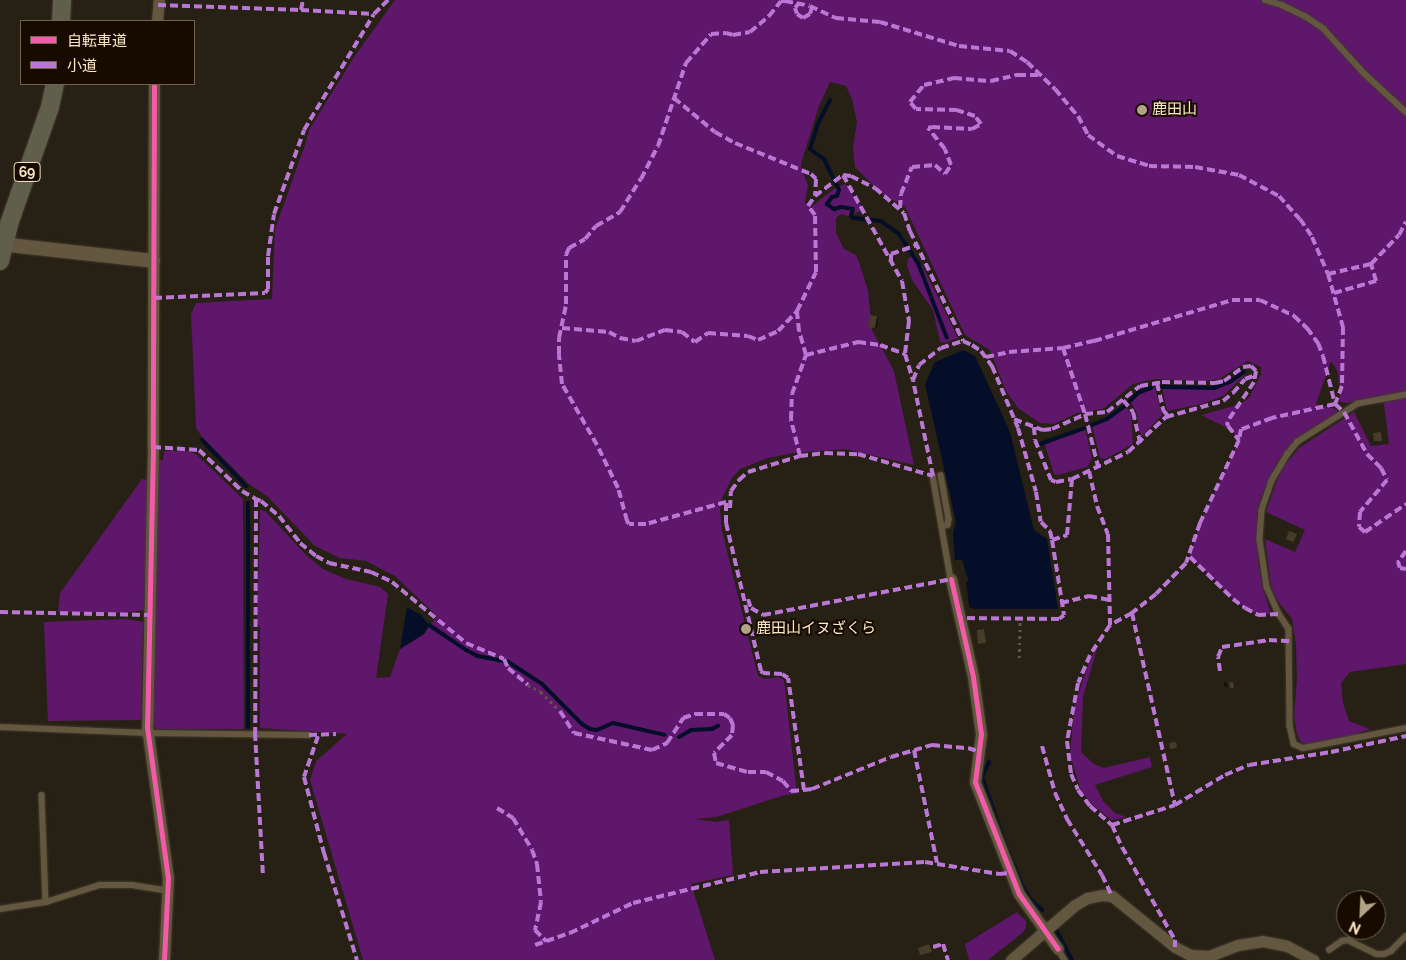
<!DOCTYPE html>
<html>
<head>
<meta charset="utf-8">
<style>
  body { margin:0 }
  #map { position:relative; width:1406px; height:960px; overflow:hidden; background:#272014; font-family:Raleway,"Noto Sans JP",sans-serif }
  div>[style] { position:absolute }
  .green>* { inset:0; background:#5e176b }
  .water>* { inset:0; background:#040e28 }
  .shadow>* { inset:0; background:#0007 }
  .stream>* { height:4px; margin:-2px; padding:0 2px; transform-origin:2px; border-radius:2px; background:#040e28 }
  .building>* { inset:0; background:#493b29 }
  .path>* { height:2.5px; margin-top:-1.25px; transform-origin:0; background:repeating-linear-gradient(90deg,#605746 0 2.5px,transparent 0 6.5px) }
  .roads { filter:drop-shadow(0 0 1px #433a2e) drop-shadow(0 0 1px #433a2e) }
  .service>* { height:5.5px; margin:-2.75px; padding:0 2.75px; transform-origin:2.75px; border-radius:2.75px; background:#63573f }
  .minor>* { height:11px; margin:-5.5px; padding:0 5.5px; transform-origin:5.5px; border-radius:5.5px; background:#63573f }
  .tertiary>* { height:14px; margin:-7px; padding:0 7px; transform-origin:7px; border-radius:7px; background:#63573f }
  .primary>* { height:18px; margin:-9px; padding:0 9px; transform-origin:9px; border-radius:9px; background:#605f4c }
  .quiet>* { height:4px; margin-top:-2px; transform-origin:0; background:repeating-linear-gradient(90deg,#ba77d6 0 8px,transparent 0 12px) }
  .cycleway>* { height:5px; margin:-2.5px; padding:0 2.5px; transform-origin:2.5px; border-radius:2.5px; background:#f35aa7 }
  .dots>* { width:14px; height:14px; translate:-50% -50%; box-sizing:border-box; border:2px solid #170b00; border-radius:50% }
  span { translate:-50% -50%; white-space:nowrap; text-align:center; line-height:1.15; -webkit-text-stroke:4px #170b00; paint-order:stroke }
  .shield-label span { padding:1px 4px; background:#170b00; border:1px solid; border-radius:4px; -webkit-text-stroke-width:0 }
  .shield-label { font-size:14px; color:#fde8c6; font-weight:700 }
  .poi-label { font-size:15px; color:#fde8c6 }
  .left { translate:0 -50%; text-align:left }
  .legend { position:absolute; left:20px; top:20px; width:175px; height:65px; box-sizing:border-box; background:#170b00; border:1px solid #73634f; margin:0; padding:6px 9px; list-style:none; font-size:15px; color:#fde8c6 }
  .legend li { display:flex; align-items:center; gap:10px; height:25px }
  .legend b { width:25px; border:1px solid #73634f }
  .north { position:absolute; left:1336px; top:890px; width:50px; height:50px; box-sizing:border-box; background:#170b00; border:1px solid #73634f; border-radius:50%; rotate:205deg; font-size:14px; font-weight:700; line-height:20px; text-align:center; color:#fde8c6 }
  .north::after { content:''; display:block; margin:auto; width:18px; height:22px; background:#b2a288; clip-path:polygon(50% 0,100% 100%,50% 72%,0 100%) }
</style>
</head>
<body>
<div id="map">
  <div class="green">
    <div style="clip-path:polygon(395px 0,1406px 0,1406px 664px,1350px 672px,1341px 683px,1343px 703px,1349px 721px,1370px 729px,1349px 737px,1306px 744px,1301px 742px,1297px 734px,1294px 715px,1297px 679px,1296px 646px,1292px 619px,1277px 600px,1271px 587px,1265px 539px,1295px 552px,1305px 530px,1266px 512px,1277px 480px,1284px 466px,1299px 448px,1354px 412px,1371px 446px,1389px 444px,1384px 404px,1375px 397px,1347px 403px,1340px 402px,1338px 372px,1331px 361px,1316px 404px,1335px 409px,1338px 412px,1294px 441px,1276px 464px,1261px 498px,1257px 512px,1258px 561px,1263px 589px,1271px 614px,1258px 615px,1245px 608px,1233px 599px,1190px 557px,1200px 523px,1239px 440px,1231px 430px,1201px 415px,1241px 404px,1249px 398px,1261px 374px,1261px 367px,1248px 361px,1219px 379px,1205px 381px,1155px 379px,1133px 384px,1103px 409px,1077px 413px,1054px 424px,1040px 423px,1018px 408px,1006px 391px,990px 350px,965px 335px,905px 207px,881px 193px,855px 167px,853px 148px,857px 122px,852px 99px,846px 86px,830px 82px,819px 106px,802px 160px,801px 167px,808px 186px,805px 202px,811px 207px,834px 189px,845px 184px,852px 192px,854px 199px,861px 205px,861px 211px,848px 216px,841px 214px,836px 218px,836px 233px,844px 249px,856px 255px,860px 265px,868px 291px,872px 330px,894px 371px,914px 465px,845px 449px,794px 453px,768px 458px,740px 469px,732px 478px,722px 498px,720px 510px,722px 531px,758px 676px,765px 679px,778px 677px,784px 680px,797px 794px,785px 795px,716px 817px,695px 819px,715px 822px,729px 820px,733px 875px,691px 884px,715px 960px,363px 960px,310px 780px,316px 761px,347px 734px,260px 728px,260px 627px,257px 623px,260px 510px,265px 511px,306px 555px,323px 569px,346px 579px,380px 587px,388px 594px,376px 678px,390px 677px,400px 649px,424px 634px,437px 616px,395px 576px,366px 561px,340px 558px,315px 546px,268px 497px,249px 484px,203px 438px,196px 428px,191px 314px,196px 303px,272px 299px,275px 229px,305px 145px,309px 130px,354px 57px)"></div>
    <div style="clip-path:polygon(915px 254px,928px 277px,958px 338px,944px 343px,940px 342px,933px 310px,912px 280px,907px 266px,908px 259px)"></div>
    <div style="clip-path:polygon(1244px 372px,1246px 374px,1223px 396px,1202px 404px,1167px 411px,1162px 387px,1214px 388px,1230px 382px)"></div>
    <div style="clip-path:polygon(1155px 388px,1162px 415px,1141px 437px,1136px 411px,1130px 401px,1138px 393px)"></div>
    <div style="clip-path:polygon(1125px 406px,1131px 415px,1133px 444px,1105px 459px,1100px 458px,1092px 425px,1107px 419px)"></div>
    <div style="clip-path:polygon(1085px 428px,1092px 459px,1087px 467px,1058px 475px,1054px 474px,1044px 442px)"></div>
    <div style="clip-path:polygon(164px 451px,189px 451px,197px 455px,243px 499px,244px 729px,156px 729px,153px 725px,157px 460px,163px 460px)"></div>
    <div style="clip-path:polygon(142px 479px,149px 480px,144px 610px,124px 613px,58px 612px,60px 593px)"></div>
    <div style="clip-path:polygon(126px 619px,143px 622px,141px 720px,48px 721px,44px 622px)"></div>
    <div style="clip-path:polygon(1098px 645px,1083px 697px,1081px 752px,1094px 764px,1104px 768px,1150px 757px,1152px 767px,1095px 785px,1103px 801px,1115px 813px,1126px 817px,1119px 819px,1111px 820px,1093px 805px,1081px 791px,1070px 755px,1074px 707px,1089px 662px)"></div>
    <div style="clip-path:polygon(1017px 912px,1026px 921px,1026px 928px,1022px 933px,988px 960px,969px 960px,965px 944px)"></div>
  </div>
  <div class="water">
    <div style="clip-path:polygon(963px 350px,975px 356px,1010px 432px,1034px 530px,1047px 539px,1058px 609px,974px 609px,971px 606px,970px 594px,972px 592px,962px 560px,955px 560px,953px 533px,956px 522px,925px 384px,935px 362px)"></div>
    <div style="clip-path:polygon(407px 607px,421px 615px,429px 625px,424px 634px,400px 649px)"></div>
  </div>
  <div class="shadow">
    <div style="clip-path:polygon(871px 317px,878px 318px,877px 328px,871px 327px)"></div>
    <div style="clip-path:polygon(1224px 682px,1227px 683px,1228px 687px,1224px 686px)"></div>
  </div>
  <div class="stream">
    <div style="left:830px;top:100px;width:27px;rotate:117deg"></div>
    <div style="left:818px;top:124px;width:26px;rotate:108deg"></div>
    <div style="left:810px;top:149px;width:17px;rotate:36deg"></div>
    <div style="left:824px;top:159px;width:34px;rotate:64deg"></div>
    <div style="left:839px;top:190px;width:6px;rotate:108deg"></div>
    <div style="left:837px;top:196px;width:5px;rotate:169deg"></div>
    <div style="left:832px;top:197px;width:9px;rotate:126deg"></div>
    <div style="left:827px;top:204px;width:9px;rotate:36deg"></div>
    <div style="left:834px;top:209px;width:7px;rotate:-16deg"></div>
    <div style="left:841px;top:207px;width:12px;rotate:9deg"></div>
    <div style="left:853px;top:209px;width:7px;rotate:106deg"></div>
    <div style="left:851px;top:216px;width:3px;rotate:45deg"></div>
    <div style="left:853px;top:218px;width:28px;rotate:6deg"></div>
    <div style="left:881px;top:221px;width:22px;rotate:36deg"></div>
    <div style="left:899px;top:234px;width:35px;rotate:57deg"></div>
    <div style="left:918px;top:263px;width:80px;rotate:68.9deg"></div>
    <div style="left:1162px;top:387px;width:52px;rotate:1.1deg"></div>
    <div style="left:1214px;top:388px;width:17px;rotate:-21deg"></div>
    <div style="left:1230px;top:382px;width:17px;rotate:-36deg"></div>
    <div style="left:1130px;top:401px;width:11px;rotate:-45deg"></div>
    <div style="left:1138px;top:393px;width:14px;rotate:-21deg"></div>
    <div style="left:1092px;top:425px;width:16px;rotate:-22deg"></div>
    <div style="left:1107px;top:419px;width:22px;rotate:-36deg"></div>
    <div style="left:202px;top:440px;width:64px;rotate:46.3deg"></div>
    <div style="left:1040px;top:444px;width:48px;rotate:-19.6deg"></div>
    <div style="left:971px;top:606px;width:23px;rotate:-97deg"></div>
    <div style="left:968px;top:583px;width:4px;rotate:-27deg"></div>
    <div style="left:429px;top:625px;width:45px;rotate:34deg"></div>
    <div style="left:466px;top:650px;width:13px;rotate:27deg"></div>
    <div style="left:478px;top:656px;width:31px;rotate:11deg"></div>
    <div style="left:508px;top:662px;width:9px;rotate:32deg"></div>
    <div style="left:516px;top:667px;width:31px;rotate:33deg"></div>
    <div style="left:542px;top:684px;width:57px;rotate:45deg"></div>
    <div style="left:582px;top:724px;width:9px;rotate:32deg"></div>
    <div style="left:590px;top:729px;width:7px;rotate:8deg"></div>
    <div style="left:597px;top:730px;width:17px;rotate:-24deg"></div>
    <div style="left:613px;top:723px;width:53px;rotate:13deg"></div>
    <div style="left:248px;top:727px;width:224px;rotate:-90deg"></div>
    <div style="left:679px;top:737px;width:14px;rotate:-30deg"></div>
    <div style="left:691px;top:730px;width:21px;rotate:-3deg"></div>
    <div style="left:712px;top:729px;width:7px;rotate:-27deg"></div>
    <div style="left:989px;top:762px;width:17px;rotate:115deg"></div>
    <div style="left:982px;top:777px;width:68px;rotate:71deg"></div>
    <div style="left:1004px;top:841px;width:50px;rotate:67.6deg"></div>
    <div style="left:1023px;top:887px;width:15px;rotate:58deg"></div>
    <div style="left:1031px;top:900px;width:15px;rotate:42deg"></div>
    <div style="left:1056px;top:930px;width:34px;rotate:62deg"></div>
  </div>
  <div class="building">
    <div style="clip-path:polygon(870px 315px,877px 316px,875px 328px,868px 327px)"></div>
    <div style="clip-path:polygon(1381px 432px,1382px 441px,1374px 441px,1373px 433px)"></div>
    <div style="clip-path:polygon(1289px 531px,1297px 534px,1293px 542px,1286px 539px)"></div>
    <div style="clip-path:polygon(984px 629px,986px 643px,978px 644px,977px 630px)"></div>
    <div style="clip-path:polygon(1229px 682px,1233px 682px,1234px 688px,1230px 688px)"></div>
    <div style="clip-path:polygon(1176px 742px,1177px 748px,1170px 749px,1169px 743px)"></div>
    <div style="clip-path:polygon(929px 944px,932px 952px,920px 955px,918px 948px)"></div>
  </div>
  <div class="path">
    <div style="left:1019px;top:658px;width:40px;rotate:-88.6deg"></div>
    <div style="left:528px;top:685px;width:15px;rotate:28deg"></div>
    <div style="left:541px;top:692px;width:27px;rotate:45deg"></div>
  </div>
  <div class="roads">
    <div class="service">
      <div style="left:1265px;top:0;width:18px;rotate:16deg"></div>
      <div style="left:1282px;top:5px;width:25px;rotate:26deg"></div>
      <div style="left:1305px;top:16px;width:23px;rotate:34deg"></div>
      <div style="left:1324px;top:29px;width:61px;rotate:47.7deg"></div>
      <div style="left:1365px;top:74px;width:56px;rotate:42.8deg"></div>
      <div style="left:1406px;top:395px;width:49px;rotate:169.4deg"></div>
      <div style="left:1358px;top:404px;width:71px;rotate:147.7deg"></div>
      <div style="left:1298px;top:442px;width:16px;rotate:130deg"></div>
      <div style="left:1288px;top:454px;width:31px;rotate:121deg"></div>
      <div style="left:1272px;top:481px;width:31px;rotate:109deg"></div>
      <div style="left:1262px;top:510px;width:30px;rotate:94deg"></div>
      <div style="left:1260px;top:540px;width:48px;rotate:81.5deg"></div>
      <div style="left:1267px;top:587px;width:30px;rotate:66deg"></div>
      <div style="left:1279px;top:614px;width:18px;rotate:56deg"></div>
      <div style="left:1289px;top:629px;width:97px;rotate:89.4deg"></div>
      <div style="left:1290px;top:726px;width:18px;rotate:77deg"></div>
      <div style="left:1294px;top:744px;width:10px;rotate:24deg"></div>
      <div style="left:1303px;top:748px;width:6px;rotate:-9deg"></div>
      <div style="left:1309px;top:747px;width:99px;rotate:-11.1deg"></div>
      <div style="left:941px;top:475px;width:45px;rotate:79.7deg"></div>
      <div style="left:949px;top:519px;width:6px;rotate:99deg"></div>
      <div style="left:948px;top:525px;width:5px;rotate:158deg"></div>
      <div style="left:933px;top:476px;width:105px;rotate:80.1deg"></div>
      <div style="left:0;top:727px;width:148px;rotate:2.3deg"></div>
      <div style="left:148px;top:733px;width:161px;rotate:0.7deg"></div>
      <div style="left:42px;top:795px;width:107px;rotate:87.9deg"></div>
      <div style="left:0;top:909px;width:47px;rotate:-8.7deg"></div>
      <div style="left:46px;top:902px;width:57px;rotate:-17.5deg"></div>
      <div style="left:100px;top:885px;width:32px"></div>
      <div style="left:132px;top:885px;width:36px;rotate:9deg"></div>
      <div style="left:1058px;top:949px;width:13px;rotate:58deg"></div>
      <div style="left:1329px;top:950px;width:16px;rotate:-35deg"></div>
      <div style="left:1342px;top:941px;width:6px;rotate:-9deg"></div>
      <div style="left:1348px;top:940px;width:32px;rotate:26deg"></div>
      <div style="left:1377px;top:954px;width:7px"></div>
      <div style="left:1384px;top:954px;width:8px;rotate:-23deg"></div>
      <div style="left:1391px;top:951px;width:21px;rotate:-45deg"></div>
    </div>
    <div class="minor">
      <div style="left:157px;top:21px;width:21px;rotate:-85deg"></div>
      <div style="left:154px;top:84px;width:363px;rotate:90.2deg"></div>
      <div style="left:153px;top:447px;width:280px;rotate:91.2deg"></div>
      <div style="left:147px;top:727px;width:152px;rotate:82.1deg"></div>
      <div style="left:168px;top:878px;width:82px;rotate:92.8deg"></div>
      <div style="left:951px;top:579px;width:100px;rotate:77.3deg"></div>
      <div style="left:973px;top:677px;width:58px;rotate:82deg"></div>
      <div style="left:981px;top:734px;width:48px;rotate:97.1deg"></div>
      <div style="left:975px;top:782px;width:120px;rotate:68.6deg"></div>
      <div style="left:1019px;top:894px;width:67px;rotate:54.7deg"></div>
      <div style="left:1011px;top:960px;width:84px;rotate:-40.7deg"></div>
      <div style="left:1075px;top:905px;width:14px;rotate:-30deg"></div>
      <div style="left:1087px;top:898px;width:15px;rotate:-11deg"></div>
      <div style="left:1102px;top:895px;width:10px;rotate:6deg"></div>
      <div style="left:1112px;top:896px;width:81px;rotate:39deg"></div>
      <div style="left:1175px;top:947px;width:17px;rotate:28deg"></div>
      <div style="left:1190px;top:955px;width:19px;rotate:3deg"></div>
      <div style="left:1209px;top:956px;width:31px;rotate:-21deg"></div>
      <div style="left:1238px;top:945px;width:24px;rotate:-9deg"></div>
      <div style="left:1262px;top:941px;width:25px;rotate:11deg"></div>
      <div style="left:1287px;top:946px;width:30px;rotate:28deg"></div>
    </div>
    <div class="tertiary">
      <div style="left:0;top:244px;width:154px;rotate:6.3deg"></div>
    </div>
    <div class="primary">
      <div style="left:61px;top:21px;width:21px;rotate:-87deg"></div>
      <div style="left:0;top:261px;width:38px;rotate:-76deg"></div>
      <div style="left:9px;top:224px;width:124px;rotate:-70.7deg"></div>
      <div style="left:50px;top:107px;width:24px;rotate:-78deg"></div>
    </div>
  </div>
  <div class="quiet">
    <div style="left:799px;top:3px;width:6px;rotate:129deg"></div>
    <div style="left:795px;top:8px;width:6px;rotate:72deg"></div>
    <div style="left:797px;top:14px;width:7px;rotate:34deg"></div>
    <div style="left:803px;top:18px;width:8px;rotate:-30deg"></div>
    <div style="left:810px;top:14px;width:7px;rotate:-74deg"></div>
    <div style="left:158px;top:5px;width:143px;rotate:2deg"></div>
    <div style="left:301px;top:10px;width:10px;rotate:-79deg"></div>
    <div style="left:301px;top:10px;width:73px;rotate:3.1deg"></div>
    <div style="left:374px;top:14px;width:20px;rotate:-45deg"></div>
    <div style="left:674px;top:98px;width:53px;rotate:39.7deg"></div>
    <div style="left:715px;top:132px;width:23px;rotate:29deg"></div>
    <div style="left:735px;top:143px;width:82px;rotate:22.2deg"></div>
    <div style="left:811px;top:174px;width:7px;rotate:45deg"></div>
    <div style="left:816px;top:179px;width:17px;rotate:93deg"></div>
    <div style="left:843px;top:175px;width:121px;rotate:60.9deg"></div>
    <div style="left:902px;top:281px;width:41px;rotate:80.1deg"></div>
    <div style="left:909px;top:321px;width:33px;rotate:97deg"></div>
    <div style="left:905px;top:354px;width:27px;rotate:73deg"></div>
    <div style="left:900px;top:208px;width:14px;rotate:-86deg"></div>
    <div style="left:901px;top:194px;width:29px;rotate:-68deg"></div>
    <div style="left:912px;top:167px;width:23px;rotate:-5deg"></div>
    <div style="left:935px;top:165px;width:13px;rotate:42deg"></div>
    <div style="left:945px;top:174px;width:11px;rotate:-56deg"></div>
    <div style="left:951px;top:165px;width:17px;rotate:-111deg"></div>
    <div style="left:945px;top:149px;width:27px;rotate:-129deg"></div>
    <div style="left:928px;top:128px;width:4px;rotate:-14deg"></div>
    <div style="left:932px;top:127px;width:40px;rotate:2.9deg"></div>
    <div style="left:972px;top:129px;width:10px;rotate:-29deg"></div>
    <div style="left:981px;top:124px;width:10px;rotate:-127deg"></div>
    <div style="left:975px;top:116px;width:19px;rotate:-162deg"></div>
    <div style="left:957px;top:110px;width:41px;rotate:-178.6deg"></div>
    <div style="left:916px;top:109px;width:9px;rotate:-131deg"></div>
    <div style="left:910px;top:102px;width:22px;rotate:-51deg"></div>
    <div style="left:924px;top:85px;width:31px;rotate:-13deg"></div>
    <div style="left:954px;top:78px;width:37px;rotate:5deg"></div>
    <div style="left:991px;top:81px;width:28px;rotate:-13deg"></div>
    <div style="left:1018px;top:75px;width:20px"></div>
    <div style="left:891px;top:262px;width:8px;rotate:-90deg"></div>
    <div style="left:891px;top:254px;width:28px;rotate:-19deg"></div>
    <div style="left:1328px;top:274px;width:44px;rotate:-13.1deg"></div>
    <div style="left:1371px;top:264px;width:40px;rotate:-46deg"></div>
    <div style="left:1399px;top:235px;width:15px;rotate:-62deg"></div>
    <div style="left:1334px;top:293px;width:44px;rotate:-15.9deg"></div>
    <div style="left:1376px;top:281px;width:18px;rotate:-106deg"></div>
    <div style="left:154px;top:298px;width:111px;rotate:-2.6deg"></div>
    <div style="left:265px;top:293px;width:5px;rotate:-53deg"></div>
    <div style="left:268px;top:289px;width:33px;rotate:-90deg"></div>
    <div style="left:268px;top:256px;width:42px;rotate:-81.9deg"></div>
    <div style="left:274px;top:214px;width:89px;rotate:-70.3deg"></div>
    <div style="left:304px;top:130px;width:135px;rotate:-58.9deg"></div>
    <div style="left:562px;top:328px;width:47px;rotate:4.9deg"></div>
    <div style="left:609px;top:332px;width:13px;rotate:29deg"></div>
    <div style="left:620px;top:338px;width:16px;rotate:11deg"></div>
    <div style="left:636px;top:341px;width:31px;rotate:-21deg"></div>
    <div style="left:665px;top:330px;width:17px;rotate:7deg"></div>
    <div style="left:682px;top:332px;width:16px;rotate:38deg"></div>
    <div style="left:695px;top:342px;width:16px;rotate:-35deg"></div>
    <div style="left:708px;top:333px;width:40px;rotate:4.3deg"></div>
    <div style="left:748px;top:336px;width:11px;rotate:22deg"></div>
    <div style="left:758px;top:340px;width:22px;rotate:-24deg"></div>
    <div style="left:778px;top:331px;width:28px;rotate:-46deg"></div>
    <div style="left:1063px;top:348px;width:70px;rotate:71.6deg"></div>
    <div style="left:1085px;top:414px;width:54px;rotate:76deg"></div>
    <div style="left:806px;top:355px;width:25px;rotate:-106deg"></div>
    <div style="left:799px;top:331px;width:20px;rotate:-96deg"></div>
    <div style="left:797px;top:311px;width:43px;rotate:-64deg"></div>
    <div style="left:816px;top:272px;width:57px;rotate:-91deg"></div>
    <div style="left:815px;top:215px;width:11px;rotate:-128deg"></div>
    <div style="left:808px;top:206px;width:12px;rotate:-55deg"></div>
    <div style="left:815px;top:196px;width:35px;rotate:-37deg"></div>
    <div style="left:843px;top:175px;width:8px;rotate:7deg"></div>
    <div style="left:851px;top:176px;width:27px;rotate:27deg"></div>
    <div style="left:875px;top:188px;width:38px;rotate:41deg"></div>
    <div style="left:904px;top:213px;width:19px;rotate:72deg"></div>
    <div style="left:910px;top:231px;width:122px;rotate:64.3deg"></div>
    <div style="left:986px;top:357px;width:24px;rotate:-12deg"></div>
    <div style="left:1009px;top:352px;width:54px;rotate:-4.2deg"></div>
    <div style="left:1063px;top:348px;width:32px;rotate:-13deg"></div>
    <div style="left:1094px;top:341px;width:144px;rotate:-16.5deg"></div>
    <div style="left:1232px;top:300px;width:28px"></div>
    <div style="left:1260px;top:300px;width:38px;rotate:25deg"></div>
    <div style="left:1294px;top:316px;width:18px;rotate:43deg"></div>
    <div style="left:1307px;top:328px;width:19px;rotate:54deg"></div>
    <div style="left:1318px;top:343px;width:14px;rotate:69deg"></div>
    <div style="left:1323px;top:356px;width:49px;rotate:76deg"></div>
    <div style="left:1335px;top:404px;width:12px;rotate:42deg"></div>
    <div style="left:1344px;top:412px;width:48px;rotate:61.3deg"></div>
    <div style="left:1367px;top:454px;width:20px;rotate:45deg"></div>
    <div style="left:1381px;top:468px;width:13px;rotate:63deg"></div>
    <div style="left:1387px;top:480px;width:42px;rotate:130.2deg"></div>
    <div style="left:1360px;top:512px;width:15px;rotate:94deg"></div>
    <div style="left:1359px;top:527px;width:8px;rotate:40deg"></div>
    <div style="left:1365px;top:532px;width:50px;rotate:-34.3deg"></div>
    <div style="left:1157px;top:383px;width:28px;rotate:77deg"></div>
    <div style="left:1163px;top:410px;width:8px;rotate:50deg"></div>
    <div style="left:1123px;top:400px;width:16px;rotate:50deg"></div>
    <div style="left:1133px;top:412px;width:32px;rotate:77deg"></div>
    <div style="left:1014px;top:419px;width:31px;rotate:21deg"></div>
    <div style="left:1043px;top:430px;width:9px;rotate:-6deg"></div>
    <div style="left:1052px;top:429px;width:36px;rotate:-24deg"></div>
    <div style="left:1085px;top:414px;width:22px;rotate:-5deg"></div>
    <div style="left:1107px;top:412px;width:42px;rotate:-38.2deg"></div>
    <div style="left:1140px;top:386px;width:22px;rotate:-10deg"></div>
    <div style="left:1162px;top:382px;width:53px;rotate:1.1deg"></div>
    <div style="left:1215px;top:383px;width:9px;rotate:-13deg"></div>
    <div style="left:1224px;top:381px;width:24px;rotate:-36deg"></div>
    <div style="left:1243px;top:367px;width:8px;rotate:-7deg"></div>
    <div style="left:1251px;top:366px;width:7px;rotate:45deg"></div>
    <div style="left:1256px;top:371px;width:11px;rotate:100deg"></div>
    <div style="left:1254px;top:382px;width:48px;rotate:124deg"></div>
    <div style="left:1227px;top:422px;width:4px;rotate:76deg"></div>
    <div style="left:1228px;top:426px;width:18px;rotate:52deg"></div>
    <div style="left:1034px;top:427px;width:13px;rotate:86deg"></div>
    <div style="left:1035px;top:440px;width:43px;rotate:68.2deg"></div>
    <div style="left:1051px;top:480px;width:5px;rotate:22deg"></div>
    <div style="left:1056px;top:482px;width:16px;rotate:-11deg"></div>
    <div style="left:1072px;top:479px;width:62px;rotate:-25.7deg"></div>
    <div style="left:1128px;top:452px;width:52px;rotate:-42.6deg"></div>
    <div style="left:1166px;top:417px;width:59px;rotate:-15.7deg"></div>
    <div style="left:1223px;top:401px;width:13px;rotate:-39deg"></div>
    <div style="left:1233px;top:393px;width:18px;rotate:-49deg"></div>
    <div style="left:1245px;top:379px;width:12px;rotate:-20deg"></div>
    <div style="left:153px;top:447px;width:46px;rotate:3.7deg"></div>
    <div style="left:199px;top:450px;width:59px;rotate:43.6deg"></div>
    <div style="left:242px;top:491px;width:16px;rotate:30deg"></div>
    <div style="left:256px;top:499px;width:234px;rotate:90.2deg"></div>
    <div style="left:255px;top:733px;width:142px;rotate:86.8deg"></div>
    <div style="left:800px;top:456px;width:38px;rotate:-104deg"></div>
    <div style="left:791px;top:419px;width:25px;rotate:-88deg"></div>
    <div style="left:792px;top:394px;width:41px;rotate:-70.3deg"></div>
    <div style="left:806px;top:355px;width:54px;rotate:-14deg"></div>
    <div style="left:858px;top:342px;width:22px;rotate:8deg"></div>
    <div style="left:880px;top:345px;width:27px;rotate:20deg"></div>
    <div style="left:1089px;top:471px;width:36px;rotate:77deg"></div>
    <div style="left:1097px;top:506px;width:30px;rotate:69deg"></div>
    <div style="left:1108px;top:534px;width:91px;rotate:88.7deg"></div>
    <div style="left:256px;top:499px;width:5px;rotate:22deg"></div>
    <div style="left:261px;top:501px;width:23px;rotate:40deg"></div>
    <div style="left:279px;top:516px;width:34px;rotate:52deg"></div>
    <div style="left:300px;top:543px;width:21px;rotate:39deg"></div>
    <div style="left:316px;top:556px;width:15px;rotate:28deg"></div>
    <div style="left:329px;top:563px;width:43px;rotate:12.1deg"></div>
    <div style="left:371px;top:572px;width:23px;rotate:25deg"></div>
    <div style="left:392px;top:582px;width:96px;rotate:39.5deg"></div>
    <div style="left:466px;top:643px;width:41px;rotate:22.8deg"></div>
    <div style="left:504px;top:659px;width:10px;rotate:66deg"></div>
    <div style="left:508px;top:668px;width:26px;rotate:40deg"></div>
    <div style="left:730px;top:508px;width:17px;rotate:-87deg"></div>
    <div style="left:731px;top:491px;width:14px;rotate:-54deg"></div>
    <div style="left:739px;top:480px;width:12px;rotate:-42deg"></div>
    <div style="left:748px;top:472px;width:54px;rotate:-17.1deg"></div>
    <div style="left:800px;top:456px;width:25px;rotate:-7deg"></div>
    <div style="left:825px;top:453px;width:33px;rotate:2deg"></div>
    <div style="left:858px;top:454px;width:78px;rotate:16.3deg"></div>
    <div style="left:933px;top:476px;width:98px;rotate:-101.8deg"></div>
    <div style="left:913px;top:380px;width:16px;rotate:-68deg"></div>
    <div style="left:919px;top:365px;width:28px;rotate:-38deg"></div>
    <div style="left:941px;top:348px;width:23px;rotate:-18deg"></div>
    <div style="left:963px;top:341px;width:10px;rotate:24deg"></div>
    <div style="left:972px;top:345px;width:11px;rotate:34deg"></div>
    <div style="left:981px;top:351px;width:19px;rotate:54deg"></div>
    <div style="left:992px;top:366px;width:67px;rotate:67.2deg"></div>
    <div style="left:1018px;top:428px;width:66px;rotate:74.3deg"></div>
    <div style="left:1036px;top:492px;width:30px;rotate:81deg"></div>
    <div style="left:1041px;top:522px;width:13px;rotate:45deg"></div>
    <div style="left:1050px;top:531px;width:9px;rotate:77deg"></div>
    <div style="left:1052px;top:540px;width:76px;rotate:80.9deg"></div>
    <div style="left:1064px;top:615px;width:6px;rotate:141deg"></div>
    <div style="left:1059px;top:619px;width:100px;rotate:-179.4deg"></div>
    <div style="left:1052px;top:540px;width:16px;rotate:-18deg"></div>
    <div style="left:1067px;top:535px;width:56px;rotate:-84.9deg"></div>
    <div style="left:1406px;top:551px;width:14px;rotate:126deg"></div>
    <div style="left:1398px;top:562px;width:6px;rotate:72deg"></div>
    <div style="left:1400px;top:568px;width:6px;rotate:9deg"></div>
    <div style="left:1190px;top:557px;width:60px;rotate:44.3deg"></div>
    <div style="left:1233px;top:599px;width:15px;rotate:37deg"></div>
    <div style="left:1245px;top:608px;width:15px;rotate:28deg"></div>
    <div style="left:1258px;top:615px;width:21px;rotate:-3deg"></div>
    <div style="left:748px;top:599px;width:9px;rotate:72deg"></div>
    <div style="left:751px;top:608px;width:14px;rotate:30deg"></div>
    <div style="left:763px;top:615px;width:191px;rotate:-10.8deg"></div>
    <div style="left:1061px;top:603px;width:29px;rotate:-14deg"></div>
    <div style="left:1089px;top:596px;width:21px;rotate:11deg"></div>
    <div style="left:0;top:612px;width:150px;rotate:1.1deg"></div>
    <div style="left:1132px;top:613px;width:197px;rotate:77.4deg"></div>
    <div style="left:1220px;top:671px;width:14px;rotate:-98deg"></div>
    <div style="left:1218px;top:657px;width:11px;rotate:-68deg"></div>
    <div style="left:1222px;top:647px;width:48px;rotate:-8.5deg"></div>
    <div style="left:1269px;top:640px;width:22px;rotate:3deg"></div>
    <div style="left:560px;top:711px;width:26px;rotate:58deg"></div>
    <div style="left:574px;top:733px;width:80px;rotate:12.3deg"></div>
    <div style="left:652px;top:750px;width:17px;rotate:-25deg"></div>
    <div style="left:667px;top:743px;width:30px;rotate:-57deg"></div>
    <div style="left:683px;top:718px;width:13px;rotate:-18deg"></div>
    <div style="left:695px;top:714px;width:29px"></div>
    <div style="left:724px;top:714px;width:7px;rotate:34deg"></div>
    <div style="left:730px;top:718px;width:8px;rotate:67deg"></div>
    <div style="left:733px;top:725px;width:10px;rotate:96deg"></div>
    <div style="left:732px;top:735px;width:25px;rotate:135deg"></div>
    <div style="left:714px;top:753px;width:10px;rotate:79deg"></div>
    <div style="left:716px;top:763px;width:33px;rotate:16deg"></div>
    <div style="left:748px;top:772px;width:18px"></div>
    <div style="left:766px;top:772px;width:19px;rotate:28deg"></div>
    <div style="left:783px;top:781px;width:13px;rotate:51deg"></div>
    <div style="left:791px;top:791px;width:13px;rotate:-4deg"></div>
    <div style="left:804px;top:790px;width:113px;rotate:-98.1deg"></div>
    <div style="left:788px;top:678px;width:7px;rotate:-146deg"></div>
    <div style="left:782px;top:674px;width:19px;rotate:-177deg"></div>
    <div style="left:763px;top:673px;width:3px;rotate:-135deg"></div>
    <div style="left:761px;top:671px;width:152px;rotate:-103.3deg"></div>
    <div style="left:726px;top:523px;width:21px;rotate:-90deg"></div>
    <div style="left:726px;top:502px;width:83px;rotate:164.6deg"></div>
    <div style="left:646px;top:524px;width:17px;rotate:180deg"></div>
    <div style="left:629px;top:524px;width:4px;rotate:-124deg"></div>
    <div style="left:627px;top:521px;width:34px;rotate:-105deg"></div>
    <div style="left:618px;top:488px;width:48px;rotate:-116deg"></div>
    <div style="left:597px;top:445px;width:70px;rotate:-119.8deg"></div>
    <div style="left:562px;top:384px;width:30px;rotate:-96deg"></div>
    <div style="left:559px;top:354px;width:16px;rotate:-90deg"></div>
    <div style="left:559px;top:338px;width:35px;rotate:-78deg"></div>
    <div style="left:566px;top:304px;width:49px;rotate:-90deg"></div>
    <div style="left:566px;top:255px;width:8px;rotate:-67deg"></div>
    <div style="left:569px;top:248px;width:18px;rotate:-29deg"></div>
    <div style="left:585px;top:239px;width:17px;rotate:-50deg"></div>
    <div style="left:596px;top:226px;width:28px;rotate:-30deg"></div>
    <div style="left:620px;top:212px;width:39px;rotate:-58deg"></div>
    <div style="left:641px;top:179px;width:37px;rotate:-63deg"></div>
    <div style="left:658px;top:146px;width:88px;rotate:-71.4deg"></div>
    <div style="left:686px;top:63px;width:38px;rotate:-49deg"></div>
    <div style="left:711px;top:34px;width:15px;rotate:-4deg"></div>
    <div style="left:726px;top:33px;width:7px;rotate:16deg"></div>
    <div style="left:733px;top:35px;width:17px;rotate:-10deg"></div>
    <div style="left:750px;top:32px;width:25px;rotate:-40deg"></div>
    <div style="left:769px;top:16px;width:19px;rotate:-51deg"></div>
    <div style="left:781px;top:1px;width:4px"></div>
    <div style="left:785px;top:1px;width:25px;rotate:11deg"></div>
    <div style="left:810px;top:6px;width:29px;rotate:25deg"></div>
    <div style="left:836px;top:18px;width:44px;rotate:5.2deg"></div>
    <div style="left:880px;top:22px;width:83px;rotate:16.9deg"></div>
    <div style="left:959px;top:46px;width:51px;rotate:5.6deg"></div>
    <div style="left:1010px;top:51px;width:20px;rotate:33deg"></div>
    <div style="left:1027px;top:62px;width:39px;rotate:44deg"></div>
    <div style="left:1055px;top:89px;width:35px;rotate:50deg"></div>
    <div style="left:1078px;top:116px;width:21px;rotate:62deg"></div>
    <div style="left:1088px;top:135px;width:36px;rotate:36deg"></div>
    <div style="left:1117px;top:156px;width:34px;rotate:17deg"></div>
    <div style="left:1149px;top:166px;width:46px;rotate:1.2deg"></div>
    <div style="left:1195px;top:167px;width:45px;rotate:10.3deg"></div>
    <div style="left:1239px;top:175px;width:45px;rotate:27.7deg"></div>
    <div style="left:1279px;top:196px;width:31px;rotate:48deg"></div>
    <div style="left:1300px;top:219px;width:22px;rotate:56deg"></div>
    <div style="left:1312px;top:237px;width:40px;rotate:66.6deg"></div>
    <div style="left:1328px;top:274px;width:55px;rotate:74.2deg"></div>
    <div style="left:1343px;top:327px;width:59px;rotate:91deg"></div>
    <div style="left:1342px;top:386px;width:19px;rotate:111deg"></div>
    <div style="left:1335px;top:404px;width:65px;rotate:167.5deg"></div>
    <div style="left:1272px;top:418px;width:33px;rotate:160deg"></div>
    <div style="left:1241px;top:429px;width:11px;rotate:100deg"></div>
    <div style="left:1239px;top:440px;width:92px;rotate:115.2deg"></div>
    <div style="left:1200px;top:523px;width:42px;rotate:109.3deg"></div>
    <div style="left:1186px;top:563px;width:43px;rotate:134.1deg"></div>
    <div style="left:1156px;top:594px;width:31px;rotate:142deg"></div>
    <div style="left:1132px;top:613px;width:25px;rotate:151deg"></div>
    <div style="left:1110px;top:625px;width:36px;rotate:124deg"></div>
    <div style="left:1090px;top:655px;width:30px;rotate:113deg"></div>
    <div style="left:1078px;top:683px;width:59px;rotate:100.7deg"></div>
    <div style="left:1067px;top:741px;width:33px;rotate:83deg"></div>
    <div style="left:1071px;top:774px;width:17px;rotate:66deg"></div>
    <div style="left:1078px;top:790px;width:20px;rotate:53deg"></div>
    <div style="left:1090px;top:806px;width:29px;rotate:41deg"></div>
    <div style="left:1112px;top:825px;width:66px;rotate:-17.6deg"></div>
    <div style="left:1175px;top:805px;width:58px;rotate:-31deg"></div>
    <div style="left:1225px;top:775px;width:26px;rotate:-23deg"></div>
    <div style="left:1249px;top:765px;width:83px;rotate:-9deg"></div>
    <div style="left:1331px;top:752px;width:77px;rotate:-12deg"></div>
    <div style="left:309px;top:735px;width:27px;rotate:-2deg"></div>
    <div style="left:318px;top:736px;width:43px;rotate:108.9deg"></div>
    <div style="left:304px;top:777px;width:79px;rotate:75.3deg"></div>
    <div style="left:324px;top:853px;width:112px;rotate:72.9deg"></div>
    <div style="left:1042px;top:746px;width:49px;rotate:74.5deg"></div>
    <div style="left:1055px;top:793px;width:29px;rotate:65deg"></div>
    <div style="left:1067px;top:819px;width:66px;rotate:58deg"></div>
    <div style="left:1102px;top:875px;width:23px;rotate:65deg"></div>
    <div style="left:914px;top:750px;width:115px;rotate:78.5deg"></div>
    <div style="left:804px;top:790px;width:8px;rotate:-7deg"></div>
    <div style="left:812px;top:789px;width:85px;rotate:-22.1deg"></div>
    <div style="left:891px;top:757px;width:43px;rotate:-16.3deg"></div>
    <div style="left:932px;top:745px;width:36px;rotate:5deg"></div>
    <div style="left:968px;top:748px;width:13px;rotate:18deg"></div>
    <div style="left:497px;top:808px;width:19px;rotate:32deg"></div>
    <div style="left:513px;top:818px;width:37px;rotate:59deg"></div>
    <div style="left:532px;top:850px;width:15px;rotate:70deg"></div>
    <div style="left:537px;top:864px;width:38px;rotate:84deg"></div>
    <div style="left:541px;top:902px;width:29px;rotate:102deg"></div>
    <div style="left:535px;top:930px;width:16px;rotate:45deg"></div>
    <div style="left:1112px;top:825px;width:24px;rotate:66deg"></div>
    <div style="left:1122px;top:847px;width:107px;rotate:60.3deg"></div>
    <div style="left:1175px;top:940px;width:7px;rotate:90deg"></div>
    <div style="left:535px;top:945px;width:37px;rotate:-19deg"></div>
    <div style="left:570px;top:933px;width:70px;rotate:-25.5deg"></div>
    <div style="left:633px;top:903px;width:131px;rotate:-13.7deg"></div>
    <div style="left:760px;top:872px;width:165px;rotate:-3.5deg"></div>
    <div style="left:925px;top:862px;width:75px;rotate:9.2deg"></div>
    <div style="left:999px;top:874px;width:10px;rotate:-6deg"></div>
    <div style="left:933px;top:947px;width:10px;rotate:-17deg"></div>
    <div style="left:943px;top:944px;width:17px;rotate:73deg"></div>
  </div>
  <div class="cycleway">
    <div style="left:154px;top:84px;width:363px;rotate:90.2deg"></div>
    <div style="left:153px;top:447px;width:280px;rotate:91.2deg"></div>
    <div style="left:147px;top:727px;width:152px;rotate:82.1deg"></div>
    <div style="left:168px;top:878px;width:82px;rotate:92.8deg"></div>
    <div style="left:951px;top:579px;width:100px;rotate:77.3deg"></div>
    <div style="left:973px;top:677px;width:58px;rotate:82deg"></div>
    <div style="left:981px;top:734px;width:48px;rotate:97.1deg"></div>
    <div style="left:975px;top:782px;width:120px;rotate:68.6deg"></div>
    <div style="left:1019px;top:894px;width:67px;rotate:54.7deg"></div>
  </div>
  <div class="dots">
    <div style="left:1142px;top:110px;background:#b2a288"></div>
    <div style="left:746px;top:629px;background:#b2a288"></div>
  </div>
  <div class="shield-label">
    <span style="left:27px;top:172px">69</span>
  </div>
  <div class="poi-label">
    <span class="left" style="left:1152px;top:110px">鹿田山</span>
    <span class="left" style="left:756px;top:629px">鹿田山イヌざくら</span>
  </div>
  <ul class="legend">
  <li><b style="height:6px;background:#f35aa7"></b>自転車道</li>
  <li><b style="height:6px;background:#ba77d6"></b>小道</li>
  </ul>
  <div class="north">N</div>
</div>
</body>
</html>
